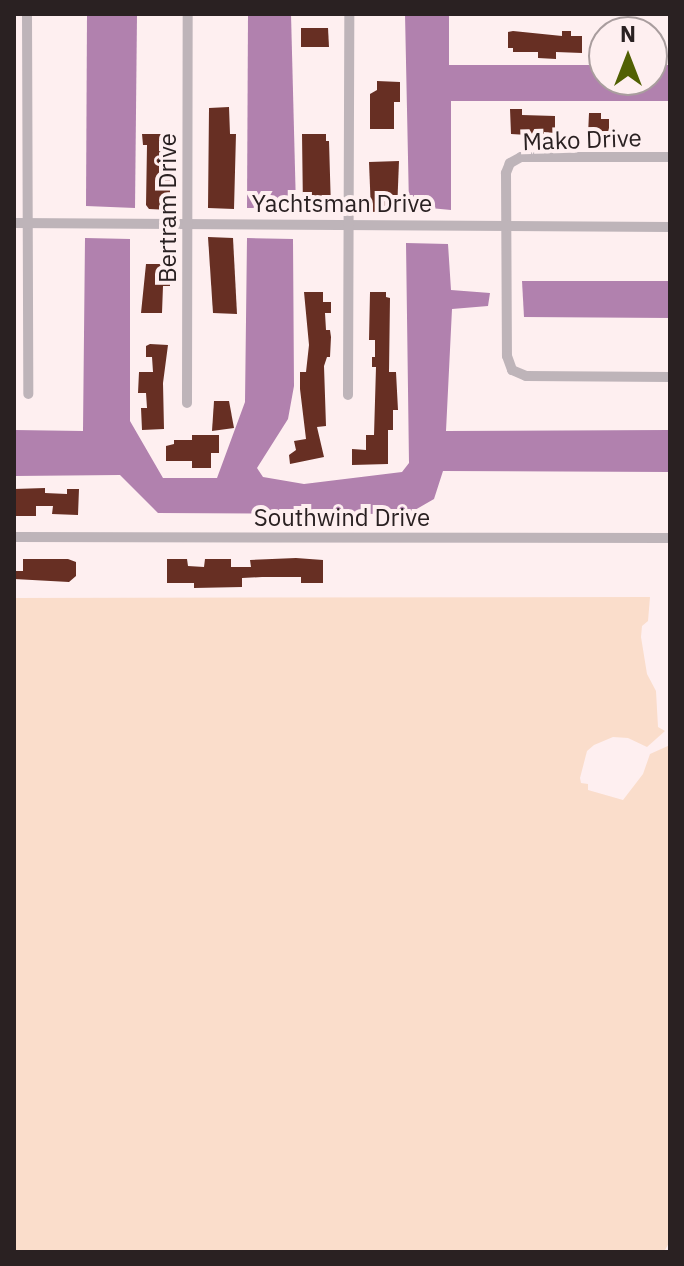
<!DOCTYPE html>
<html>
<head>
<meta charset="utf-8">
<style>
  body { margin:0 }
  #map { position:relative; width:684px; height:1266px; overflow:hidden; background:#feeff0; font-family:"IBM Plex Sans",sans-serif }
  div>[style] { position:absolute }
  .green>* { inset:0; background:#faddcb }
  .water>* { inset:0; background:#b181ae }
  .building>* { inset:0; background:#672f23 }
  .street>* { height:10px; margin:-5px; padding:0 5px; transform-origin:5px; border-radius:5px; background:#beb4b9 }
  span { translate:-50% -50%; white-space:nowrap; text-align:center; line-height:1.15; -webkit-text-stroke:8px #feeff0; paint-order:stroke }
  .street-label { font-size:24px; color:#2a2122 }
  .frame { position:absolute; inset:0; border:16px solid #2a2122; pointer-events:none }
  .north { position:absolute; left:588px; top:16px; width:80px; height:80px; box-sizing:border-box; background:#feeff0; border:2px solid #a99d9e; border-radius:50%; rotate:0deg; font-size:22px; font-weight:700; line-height:32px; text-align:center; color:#2a2122 }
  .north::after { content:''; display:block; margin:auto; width:28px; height:36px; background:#516003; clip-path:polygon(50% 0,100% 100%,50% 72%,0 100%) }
</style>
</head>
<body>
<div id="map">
  <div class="green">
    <div style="clip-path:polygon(650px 597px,648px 621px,642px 626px,641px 637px,647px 674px,656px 691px,658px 727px,665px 731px,647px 747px,628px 738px,613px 737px,594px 745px,587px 751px,580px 778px,581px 783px,588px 784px,588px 790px,623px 800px,643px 774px,650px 754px,670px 745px,670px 1241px,664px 1252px,14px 1252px,14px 598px)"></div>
  </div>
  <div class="water">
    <div style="clip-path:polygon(87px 14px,137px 14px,135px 208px,86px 206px)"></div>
    <div style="clip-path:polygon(248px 14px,291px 14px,296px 208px,247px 208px)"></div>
    <div style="clip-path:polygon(405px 14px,449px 14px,449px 65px,604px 65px,604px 80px,652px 80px,652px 65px,670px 65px,670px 101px,451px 101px,451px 210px,409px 206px)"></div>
    <div style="clip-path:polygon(85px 238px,130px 239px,130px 421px,163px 478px,217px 478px,245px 402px,247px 238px,293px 239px,294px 386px,288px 419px,257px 468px,263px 477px,304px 484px,402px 472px,409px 463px,406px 243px,448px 244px,451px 290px,490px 293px,488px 306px,452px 309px,446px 431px,670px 430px,670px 472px,443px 471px,434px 499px,408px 514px,158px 513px,120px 475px,14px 476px,14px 430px,83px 431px)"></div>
    <div style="clip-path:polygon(522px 281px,670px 281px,670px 318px,524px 317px)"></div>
  </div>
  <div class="building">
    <div style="clip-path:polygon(301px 28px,328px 28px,329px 47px,301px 47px)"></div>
    <div style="clip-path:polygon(513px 31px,562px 36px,562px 31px,571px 31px,571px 36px,582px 36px,582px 53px,556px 52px,556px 59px,538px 58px,538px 52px,513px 52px,513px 48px,508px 48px,508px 32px)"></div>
    <div style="clip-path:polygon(377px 81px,400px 82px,400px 102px,394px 102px,394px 129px,370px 129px,370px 94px,377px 90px)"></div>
    <div style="clip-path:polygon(229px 107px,230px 134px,236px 134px,234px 209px,208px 208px,209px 108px)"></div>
    <div style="clip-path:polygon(510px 109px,522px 109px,522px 115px,555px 116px,555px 133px,544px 132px,544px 136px,511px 134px)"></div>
    <div style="clip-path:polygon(589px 113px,601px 113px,601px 119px,609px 119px,609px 131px,588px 135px)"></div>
    <div style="clip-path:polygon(142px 134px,170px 134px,170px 145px,160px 146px,161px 162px,166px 162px,166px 171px,170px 170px,170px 210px,149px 209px,146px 205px,147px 145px,143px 145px)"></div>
    <div style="clip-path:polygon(302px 134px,326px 134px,326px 141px,329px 141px,331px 209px,303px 210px)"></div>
    <div style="clip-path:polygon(399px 161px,397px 211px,371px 212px,369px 162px)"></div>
    <div style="clip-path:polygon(208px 237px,233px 238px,237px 314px,213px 313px)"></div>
    <div style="clip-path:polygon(146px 264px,170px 264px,170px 286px,163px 286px,162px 313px,141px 313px)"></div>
    <div style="clip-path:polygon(304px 292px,323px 292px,323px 302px,331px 302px,331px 313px,325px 313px,326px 330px,330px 330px,331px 337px,330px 357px,327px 357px,324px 366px,326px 426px,317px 427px,324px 457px,290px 464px,289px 455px,296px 450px,294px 441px,306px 439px,300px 389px,300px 372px,306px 372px,309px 345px)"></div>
    <div style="clip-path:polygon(370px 292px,386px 292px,386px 297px,390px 298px,389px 372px,396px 372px,398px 410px,393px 410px,393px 430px,388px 430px,388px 464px,352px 465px,352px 449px,366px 450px,366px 435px,374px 435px,376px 367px,372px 367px,372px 357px,375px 357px,375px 340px,369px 340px)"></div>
    <div style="clip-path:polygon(150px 344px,168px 345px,163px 383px,164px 429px,142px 430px,141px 408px,147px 408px,146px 393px,138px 393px,139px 372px,153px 372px,152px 357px,146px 357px,146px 346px)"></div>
    <div style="clip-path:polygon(214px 401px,229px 401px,234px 428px,212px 431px)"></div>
    <div style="clip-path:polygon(192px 435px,219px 435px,219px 453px,211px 453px,211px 468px,192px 468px,192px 461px,166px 461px,166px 446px,174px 444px,174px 440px,192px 440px)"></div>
    <div style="clip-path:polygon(45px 488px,45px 493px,67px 494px,67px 489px,79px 489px,78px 515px,52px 514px,53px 506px,36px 506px,36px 516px,14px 516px,14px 489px)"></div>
    <div style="clip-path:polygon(296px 558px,323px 560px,323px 583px,301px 583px,301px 577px,262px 577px,242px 578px,242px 587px,194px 588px,194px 583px,167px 583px,167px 559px,187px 559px,188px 566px,204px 567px,205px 559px,231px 559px,231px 567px,251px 567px,250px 560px)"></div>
    <div style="clip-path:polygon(23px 559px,68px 559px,76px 562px,76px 576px,69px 582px,14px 579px,14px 571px,23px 571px)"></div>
  </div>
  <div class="street">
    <div style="left:27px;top:14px;width:380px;rotate:89.8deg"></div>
    <div style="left:670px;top:157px;width:149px;rotate:180deg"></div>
    <div style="left:521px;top:157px;width:13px;rotate:151deg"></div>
    <div style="left:510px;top:163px;width:11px;rotate:112deg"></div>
    <div style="left:506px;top:173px;width:183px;rotate:89.7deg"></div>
    <div style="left:507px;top:356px;width:15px;rotate:70deg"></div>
    <div style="left:512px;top:370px;width:15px;rotate:23deg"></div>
    <div style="left:526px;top:376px;width:144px;rotate:0.4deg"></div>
    <div style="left:14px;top:223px;width:656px;rotate:0.35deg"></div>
    <div style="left:348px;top:395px;width:381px;rotate:-89.8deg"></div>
    <div style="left:187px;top:403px;width:389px;rotate:-89.9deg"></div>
    <div style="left:14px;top:537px;width:656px;rotate:0.09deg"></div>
  </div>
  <div class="street-label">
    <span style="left:582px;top:140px;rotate:-2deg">Mako Drive</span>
    <span style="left:342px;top:204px">Yachtsman Drive</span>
    <span style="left:168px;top:208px;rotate:-90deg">Bertram Drive</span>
    <span style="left:342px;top:518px">Southwind Drive</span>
  </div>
  <div class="frame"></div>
  <div class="north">N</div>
</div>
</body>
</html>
